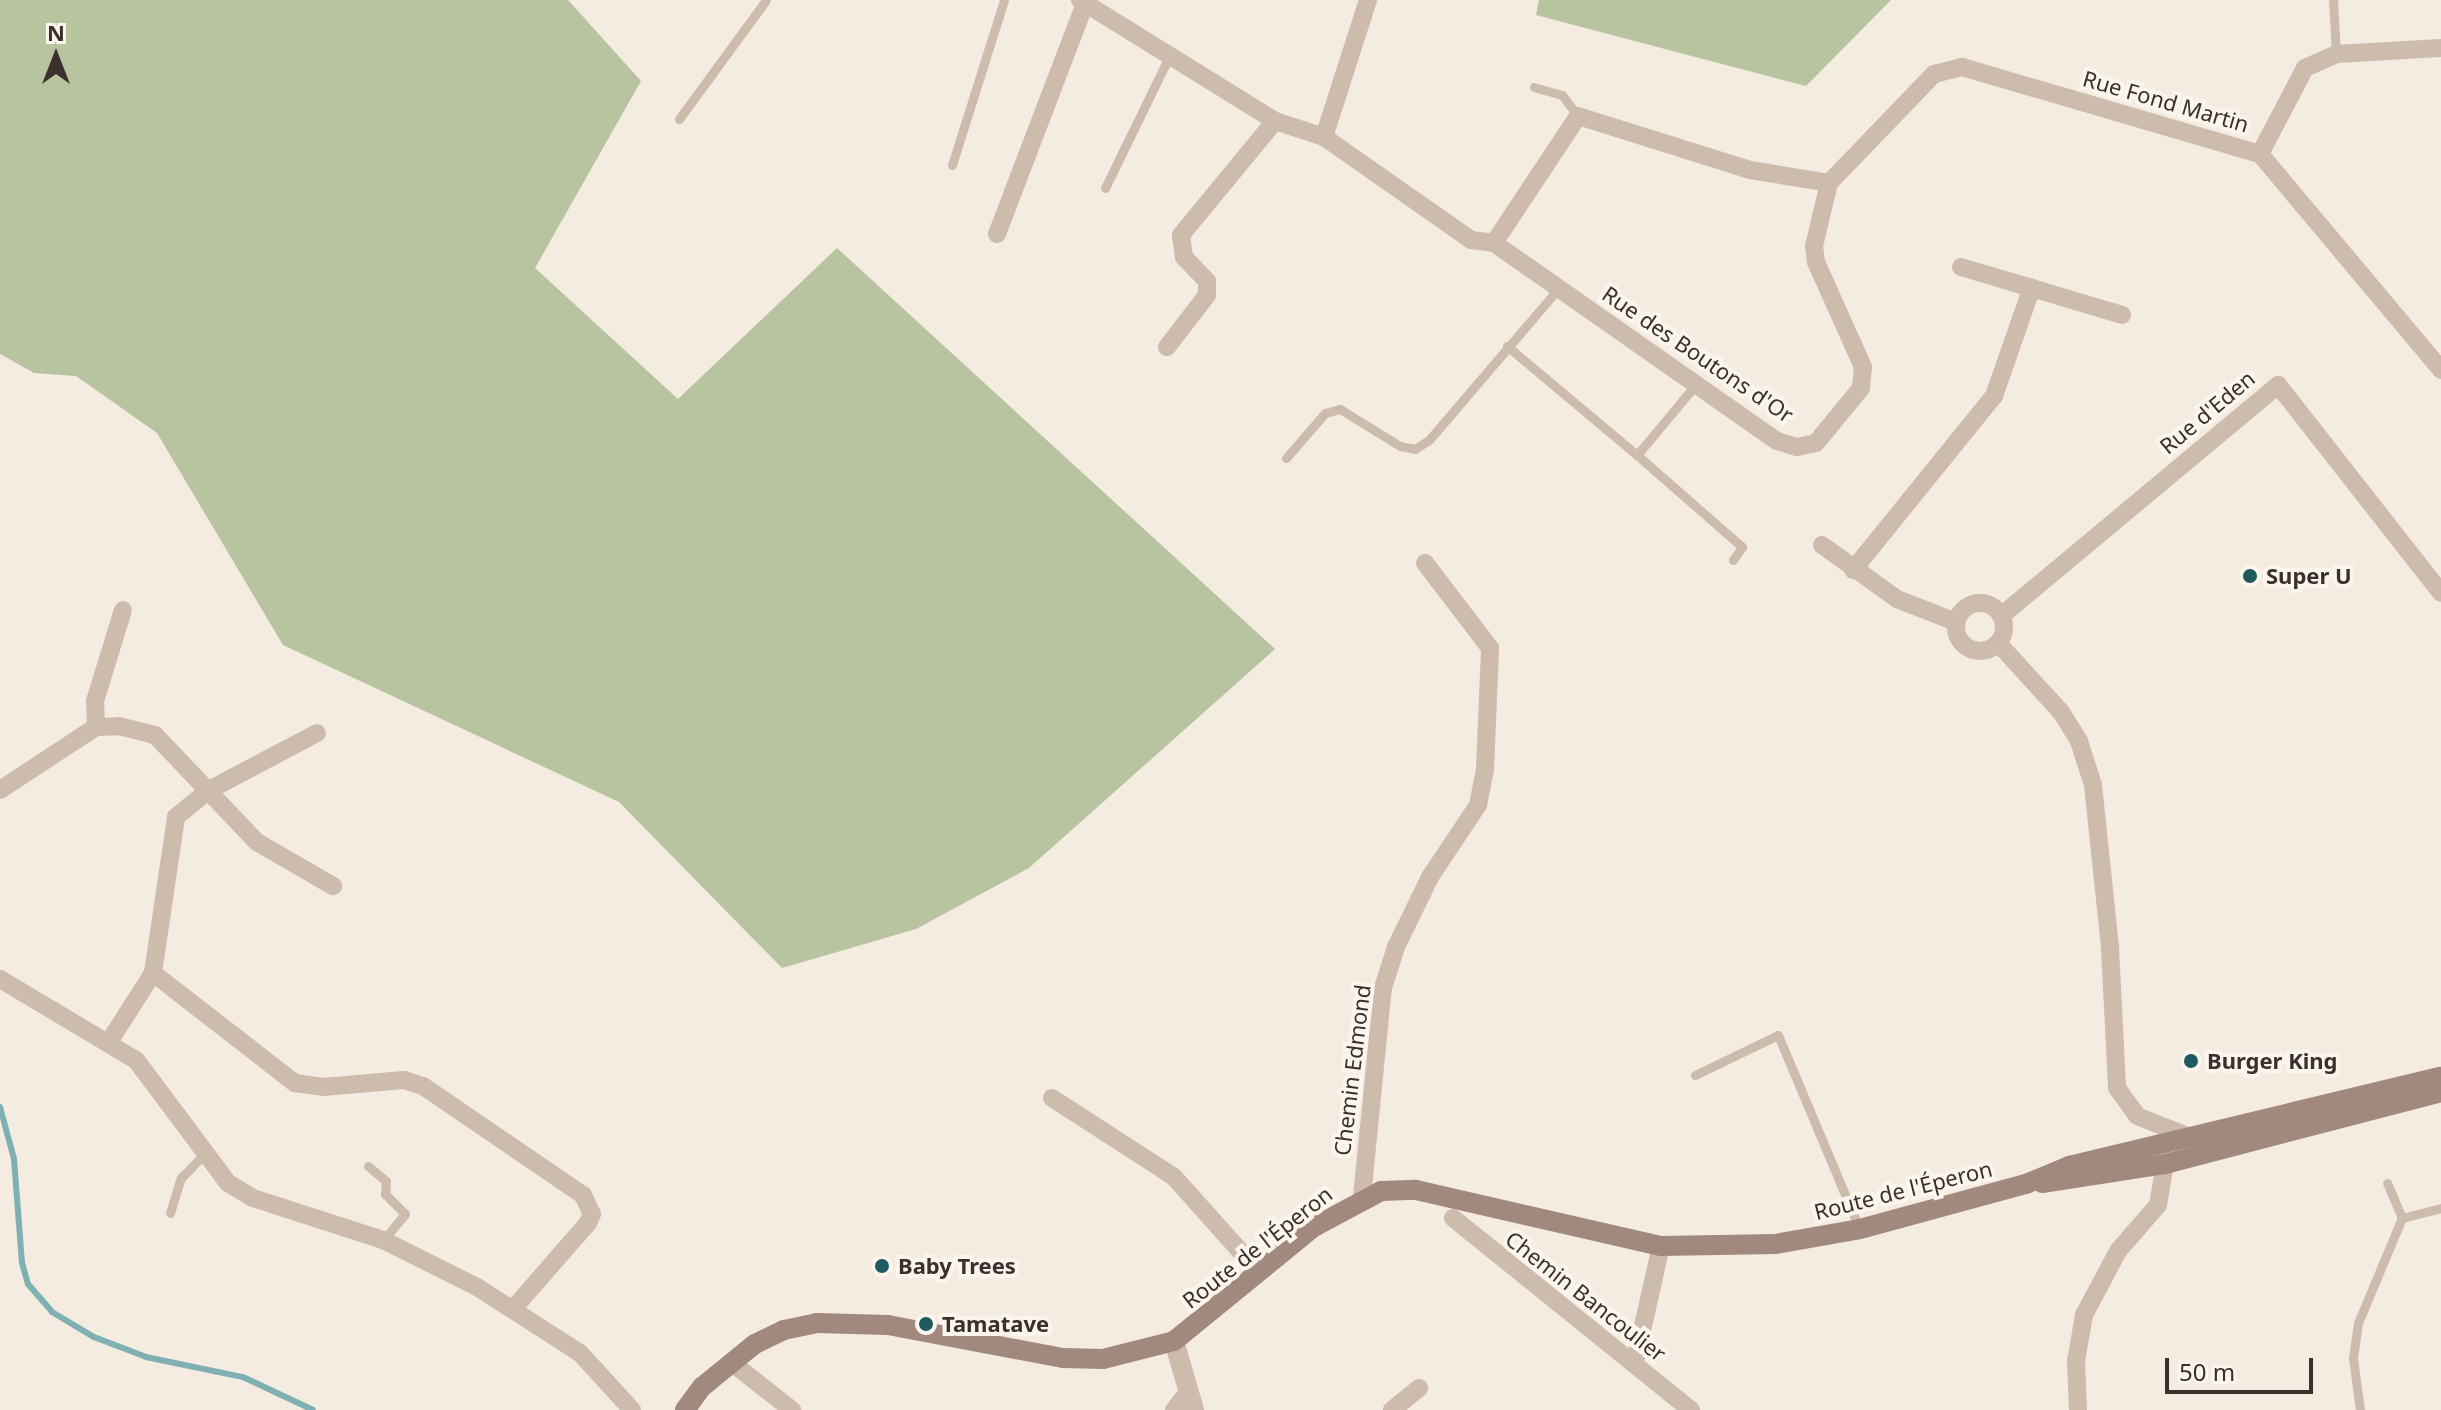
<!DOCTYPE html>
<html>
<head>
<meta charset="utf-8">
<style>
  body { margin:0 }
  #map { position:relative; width:2441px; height:1410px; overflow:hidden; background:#f4ebe1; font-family:"Noto Sans",sans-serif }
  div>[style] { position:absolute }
  .green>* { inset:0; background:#b8c4a0 }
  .stream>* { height:6px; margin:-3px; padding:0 3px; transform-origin:3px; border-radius:3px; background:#7fb0b2 }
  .service>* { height:9px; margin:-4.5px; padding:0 4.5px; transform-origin:4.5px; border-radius:4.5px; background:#cdbbac }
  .minor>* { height:18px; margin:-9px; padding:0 9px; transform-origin:9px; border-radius:9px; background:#cdbbac }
  .minor>.ring { margin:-9px; padding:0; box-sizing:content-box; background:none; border:18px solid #cdbbac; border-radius:50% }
  .tertiary>* { height:20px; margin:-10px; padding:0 10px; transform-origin:10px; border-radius:10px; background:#cdbbac }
  .secondary>* { height:20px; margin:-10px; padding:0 10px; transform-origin:10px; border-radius:10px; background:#a18a7d }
  .dots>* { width:22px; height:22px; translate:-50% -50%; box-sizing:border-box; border:4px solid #fbf5ee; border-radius:50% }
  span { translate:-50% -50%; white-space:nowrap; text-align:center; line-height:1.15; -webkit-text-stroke:8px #fbf5ee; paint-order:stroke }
  .street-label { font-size:22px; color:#3b302b }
  .poi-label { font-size:22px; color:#3b302b; font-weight:700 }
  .left { translate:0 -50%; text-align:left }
  .north { position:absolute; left:16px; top:16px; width:80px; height:80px; -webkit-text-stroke:6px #fbf5ee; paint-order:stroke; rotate:0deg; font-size:22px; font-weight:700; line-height:32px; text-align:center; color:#3b302b }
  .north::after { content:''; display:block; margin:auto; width:28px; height:36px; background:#3b302b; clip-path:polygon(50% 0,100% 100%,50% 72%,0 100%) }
  .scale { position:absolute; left:2165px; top:1358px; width:148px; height:36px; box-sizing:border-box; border:4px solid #3b302b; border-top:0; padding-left:10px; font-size:24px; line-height:28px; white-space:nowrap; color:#3b302b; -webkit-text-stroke:6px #fbf5ee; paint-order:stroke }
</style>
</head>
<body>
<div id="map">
  <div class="green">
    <div style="clip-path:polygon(0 0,568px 0,641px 81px,535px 268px,678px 399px,837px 248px,1275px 649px,1029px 868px,916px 929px,782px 968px,619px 802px,283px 645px,157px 433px,76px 376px,34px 373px,0 354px)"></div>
    <div style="clip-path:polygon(1539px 0,1891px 0,1806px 86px,1536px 15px)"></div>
  </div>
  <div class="stream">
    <div style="left:0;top:1107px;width:54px;rotate:74.9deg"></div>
    <div style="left:14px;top:1159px;width:104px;rotate:85.6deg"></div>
    <div style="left:22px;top:1263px;width:22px;rotate:74deg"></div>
    <div style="left:28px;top:1284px;width:37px;rotate:49deg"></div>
    <div style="left:52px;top:1312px;width:49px;rotate:30.8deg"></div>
    <div style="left:94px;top:1337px;width:56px;rotate:21deg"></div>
    <div style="left:146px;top:1357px;width:99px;rotate:11.7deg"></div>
    <div style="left:243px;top:1377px;width:77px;rotate:25.2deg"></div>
  </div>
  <div class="service">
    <div style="left:2333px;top:0;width:54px;rotate:86.8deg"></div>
    <div style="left:1534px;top:87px;width:29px;rotate:16deg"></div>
    <div style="left:1562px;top:95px;width:26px;rotate:53deg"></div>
    <div style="left:679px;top:119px;width:147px;rotate:-53.8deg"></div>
    <div style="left:952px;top:165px;width:173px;rotate:-72.5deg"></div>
    <div style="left:1105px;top:188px;width:148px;rotate:-64deg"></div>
    <div style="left:1507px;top:346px;width:170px;rotate:40deg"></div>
    <div style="left:1697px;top:383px;width:94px;rotate:129.8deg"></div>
    <div style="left:1637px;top:455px;width:140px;rotate:41.2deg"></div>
    <div style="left:1742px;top:547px;width:16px;rotate:125deg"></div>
    <div style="left:1286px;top:458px;width:60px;rotate:-49.1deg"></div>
    <div style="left:1325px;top:413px;width:16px;rotate:-15deg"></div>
    <div style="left:1340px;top:409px;width:70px;rotate:31.7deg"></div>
    <div style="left:1400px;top:446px;width:15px;rotate:11deg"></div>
    <div style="left:1415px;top:449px;width:17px;rotate:-33deg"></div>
    <div style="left:1429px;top:440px;width:200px;rotate:-49.5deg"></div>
    <div style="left:1695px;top:1075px;width:92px;rotate:-25.7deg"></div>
    <div style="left:1778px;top:1035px;width:209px;rotate:67.2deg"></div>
    <div style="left:368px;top:1166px;width:23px;rotate:40deg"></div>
    <div style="left:386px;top:1181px;width:13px;rotate:94deg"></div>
    <div style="left:385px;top:1194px;width:28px;rotate:45deg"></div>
    <div style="left:405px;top:1214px;width:34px;rotate:130deg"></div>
    <div style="left:170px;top:1213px;width:37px;rotate:-73deg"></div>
    <div style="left:181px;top:1178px;width:35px;rotate:-46deg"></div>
    <div style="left:2402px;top:1218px;width:40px;rotate:-14.4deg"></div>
    <div style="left:2360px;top:1410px;width:52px;rotate:-97.7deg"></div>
    <div style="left:2353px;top:1358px;width:35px;rotate:-82deg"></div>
    <div style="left:2358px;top:1323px;width:114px;rotate:-67.3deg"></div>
    <div style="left:2402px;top:1218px;width:38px;rotate:-113deg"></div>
  </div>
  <div class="minor">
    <div style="left:1080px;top:0;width:229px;rotate:31.8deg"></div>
    <div style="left:1275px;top:121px;width:52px;rotate:18.1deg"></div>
    <div style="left:1324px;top:137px;width:179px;rotate:35deg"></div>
    <div style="left:1471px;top:240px;width:23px;rotate:7deg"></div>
    <div style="left:1494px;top:243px;width:345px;rotate:35deg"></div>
    <div style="left:1777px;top:441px;width:21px;rotate:17deg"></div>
    <div style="left:1797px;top:447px;width:19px;rotate:-12deg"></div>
    <div style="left:1816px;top:443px;width:71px;rotate:-50.7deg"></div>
    <div style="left:1861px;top:388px;width:21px;rotate:-85deg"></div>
    <div style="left:1863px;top:367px;width:115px;rotate:-114.1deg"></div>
    <div style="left:1816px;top:262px;width:16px;rotate:-97deg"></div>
    <div style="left:1814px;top:246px;width:65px;rotate:-76.6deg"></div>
    <div style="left:1829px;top:183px;width:151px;rotate:-46.1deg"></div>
    <div style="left:1934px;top:74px;width:29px;rotate:-14deg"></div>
    <div style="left:1962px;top:67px;width:310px;rotate:16.3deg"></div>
    <div style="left:2260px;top:154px;width:282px;rotate:50deg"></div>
    <div style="left:1324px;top:137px;width:144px;rotate:-72.2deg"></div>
    <div style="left:2260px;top:154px;width:97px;rotate:-62.4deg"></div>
    <div style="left:2305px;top:68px;width:34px;rotate:-24deg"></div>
    <div style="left:2336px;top:54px;width:105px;rotate:-3.3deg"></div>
    <div style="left:997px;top:234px;width:246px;rotate:-69.1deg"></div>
    <div style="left:1494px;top:243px;width:152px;rotate:-56.5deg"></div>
    <div style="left:1578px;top:116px;width:180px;rotate:17.4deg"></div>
    <div style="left:1750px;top:170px;width:80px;rotate:9.3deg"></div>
    <div style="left:1961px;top:267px;width:168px;rotate:16.6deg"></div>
    <div style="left:1167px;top:347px;width:66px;rotate:-52.4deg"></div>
    <div style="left:1207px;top:295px;width:14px;rotate:-90deg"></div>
    <div style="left:1207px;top:281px;width:33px;rotate:-134deg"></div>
    <div style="left:1184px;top:257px;width:22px;rotate:-98deg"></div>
    <div style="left:1181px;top:235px;width:148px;rotate:-50.5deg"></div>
    <div style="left:1822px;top:545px;width:92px;rotate:35.8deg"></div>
    <div style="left:1897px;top:599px;width:63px;rotate:21.3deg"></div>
    <div style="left:1853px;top:570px;width:224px;rotate:-51deg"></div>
    <div style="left:1994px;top:396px;width:115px;rotate:-70.8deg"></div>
    <div class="ring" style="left:1956px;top:603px;width:30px;height:30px"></div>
    <div style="left:2001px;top:616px;width:361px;rotate:-39.8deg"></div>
    <div style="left:2278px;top:385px;width:264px;rotate:51.9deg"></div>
    <div style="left:1998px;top:643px;width:93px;rotate:47.6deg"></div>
    <div style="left:2061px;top:712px;width:34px;rotate:58deg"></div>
    <div style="left:2079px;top:741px;width:46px;rotate:72.3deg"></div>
    <div style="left:2093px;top:785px;width:164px;rotate:84deg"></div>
    <div style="left:2110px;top:948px;width:140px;rotate:87.1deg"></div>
    <div style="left:2117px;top:1088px;width:34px;rotate:54deg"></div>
    <div style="left:2137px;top:1116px;width:62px;rotate:21.6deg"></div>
    <div style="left:96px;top:727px;width:26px;rotate:-92deg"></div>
    <div style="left:95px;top:701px;width:95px;rotate:-72.9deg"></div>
    <div style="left:0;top:790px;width:115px;rotate:-33.3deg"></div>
    <div style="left:96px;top:727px;width:23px;rotate:-2deg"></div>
    <div style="left:119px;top:726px;width:37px;rotate:14deg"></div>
    <div style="left:155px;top:735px;width:148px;rotate:46.4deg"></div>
    <div style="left:257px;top:842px;width:88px;rotate:30.1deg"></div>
    <div style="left:153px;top:973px;width:180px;rotate:37.8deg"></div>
    <div style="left:295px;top:1083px;width:28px;rotate:8deg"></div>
    <div style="left:323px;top:1087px;width:81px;rotate:-4.9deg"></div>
    <div style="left:404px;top:1080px;width:20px;rotate:18deg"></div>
    <div style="left:423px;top:1086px;width:194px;rotate:34.3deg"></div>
    <div style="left:583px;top:1195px;width:21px;rotate:65deg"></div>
    <div style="left:592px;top:1214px;width:10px;rotate:114deg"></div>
    <div style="left:588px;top:1223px;width:114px;rotate:131.1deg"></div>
    <div style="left:0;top:979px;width:158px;rotate:30.8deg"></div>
    <div style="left:136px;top:1060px;width:154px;rotate:53.2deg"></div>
    <div style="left:228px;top:1183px;width:29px;rotate:31deg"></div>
    <div style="left:253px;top:1198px;width:137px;rotate:17.9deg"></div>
    <div style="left:383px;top:1240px;width:105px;rotate:26.6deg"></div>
    <div style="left:477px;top:1287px;width:122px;rotate:32.7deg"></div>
    <div style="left:580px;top:1353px;width:77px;rotate:47.6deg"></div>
    <div style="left:109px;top:1042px;width:82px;rotate:-57.5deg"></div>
    <div style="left:153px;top:973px;width:158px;rotate:-81.6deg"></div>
    <div style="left:176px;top:817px;width:43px;rotate:-39.3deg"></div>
    <div style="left:209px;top:790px;width:122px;rotate:-27.8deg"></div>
    <div style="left:1052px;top:1098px;width:145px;rotate:32.9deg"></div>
    <div style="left:1174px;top:1177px;width:127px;rotate:48.2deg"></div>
    <div style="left:1362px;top:1197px;width:210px;rotate:-84.3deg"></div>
    <div style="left:1383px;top:988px;width:43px;rotate:-72.4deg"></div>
    <div style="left:1396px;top:947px;width:78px;rotate:-64.1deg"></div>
    <div style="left:1430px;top:877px;width:87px;rotate:-56.3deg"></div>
    <div style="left:1478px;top:805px;width:37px;rotate:-79deg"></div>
    <div style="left:1485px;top:769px;width:121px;rotate:-87.6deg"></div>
    <div style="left:1490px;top:648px;width:107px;rotate:-127.4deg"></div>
    <div style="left:1453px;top:1218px;width:306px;rotate:38.9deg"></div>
    <div style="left:731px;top:1362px;width:78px;rotate:38.2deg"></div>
    <div style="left:1635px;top:1362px;width:119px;rotate:-77.4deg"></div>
    <div style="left:1174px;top:1410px;width:24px;rotate:-52deg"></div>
    <div style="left:1392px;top:1410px;width:35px;rotate:-39deg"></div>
    <div style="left:2078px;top:1410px;width:49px;rotate:-92.3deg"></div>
    <div style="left:2076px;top:1361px;width:47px;rotate:-80.1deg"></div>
    <div style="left:2084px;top:1315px;width:72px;rotate:-62deg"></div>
    <div style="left:2118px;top:1251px;width:61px;rotate:-49deg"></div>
    <div style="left:2158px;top:1205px;width:42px;rotate:-80.3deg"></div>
  </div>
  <div class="tertiary">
    <div style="left:1174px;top:1341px;width:72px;rotate:73.8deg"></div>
  </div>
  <div class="secondary">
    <div style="left:2042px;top:1183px;width:124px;rotate:-8.8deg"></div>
    <div style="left:2165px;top:1164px;width:285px;rotate:-14.6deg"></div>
    <div style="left:685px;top:1410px;width:29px;rotate:-54deg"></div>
    <div style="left:702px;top:1387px;width:68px;rotate:-39.1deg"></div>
    <div style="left:755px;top:1344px;width:32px;rotate:-26deg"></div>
    <div style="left:784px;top:1330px;width:34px;rotate:-12deg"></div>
    <div style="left:817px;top:1323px;width:71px;rotate:1.6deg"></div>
    <div style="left:888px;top:1325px;width:178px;rotate:10.7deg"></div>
    <div style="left:1063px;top:1358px;width:40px;rotate:1.4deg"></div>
    <div style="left:1103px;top:1359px;width:73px;rotate:-14.2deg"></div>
    <div style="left:1174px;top:1341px;width:181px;rotate:-39.2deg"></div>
    <div style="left:1314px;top:1227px;width:76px;rotate:-28.2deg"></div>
    <div style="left:1381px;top:1191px;width:35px;rotate:-2deg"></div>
    <div style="left:1416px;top:1190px;width:251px;rotate:12.9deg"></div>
    <div style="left:1661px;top:1246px;width:114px;rotate:-1deg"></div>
    <div style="left:1775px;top:1244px;width:86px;rotate:-10deg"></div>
    <div style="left:1860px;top:1229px;width:172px;rotate:-15.2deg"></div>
    <div style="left:2026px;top:1184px;width:47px;rotate:-22.7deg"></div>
    <div style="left:2069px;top:1166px;width:382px;rotate:-13.5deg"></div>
  </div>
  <div class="dots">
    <div style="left:2250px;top:576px;background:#1f5a5e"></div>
    <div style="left:2191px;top:1061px;background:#1f5a5e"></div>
    <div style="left:882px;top:1266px;background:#1f5a5e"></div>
    <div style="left:926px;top:1324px;background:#1f5a5e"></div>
  </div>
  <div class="street-label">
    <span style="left:2166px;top:101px;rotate:16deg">Rue Fond Martin</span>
    <span style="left:1698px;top:354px;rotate:34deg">Rue des Boutons d'Or</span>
    <span style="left:2207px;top:412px;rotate:-40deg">Rue d'Eden</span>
    <span style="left:1352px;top:1070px;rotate:-83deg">Chemin Edmond</span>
    <span style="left:1903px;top:1190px;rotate:-14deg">Route de l'Éperon</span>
    <span style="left:1257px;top:1247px;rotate:-38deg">Route de l'Éperon</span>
    <span style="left:1586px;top:1296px;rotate:38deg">Chemin Bancoulier</span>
  </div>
  <div class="poi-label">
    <span class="left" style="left:2266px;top:576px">Super U</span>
    <span class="left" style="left:2207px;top:1061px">Burger King</span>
    <span class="left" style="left:898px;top:1266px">Baby Trees</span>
    <span class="left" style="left:942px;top:1324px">Tamatave</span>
  </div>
  <div class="north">N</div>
  <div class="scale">50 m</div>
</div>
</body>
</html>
